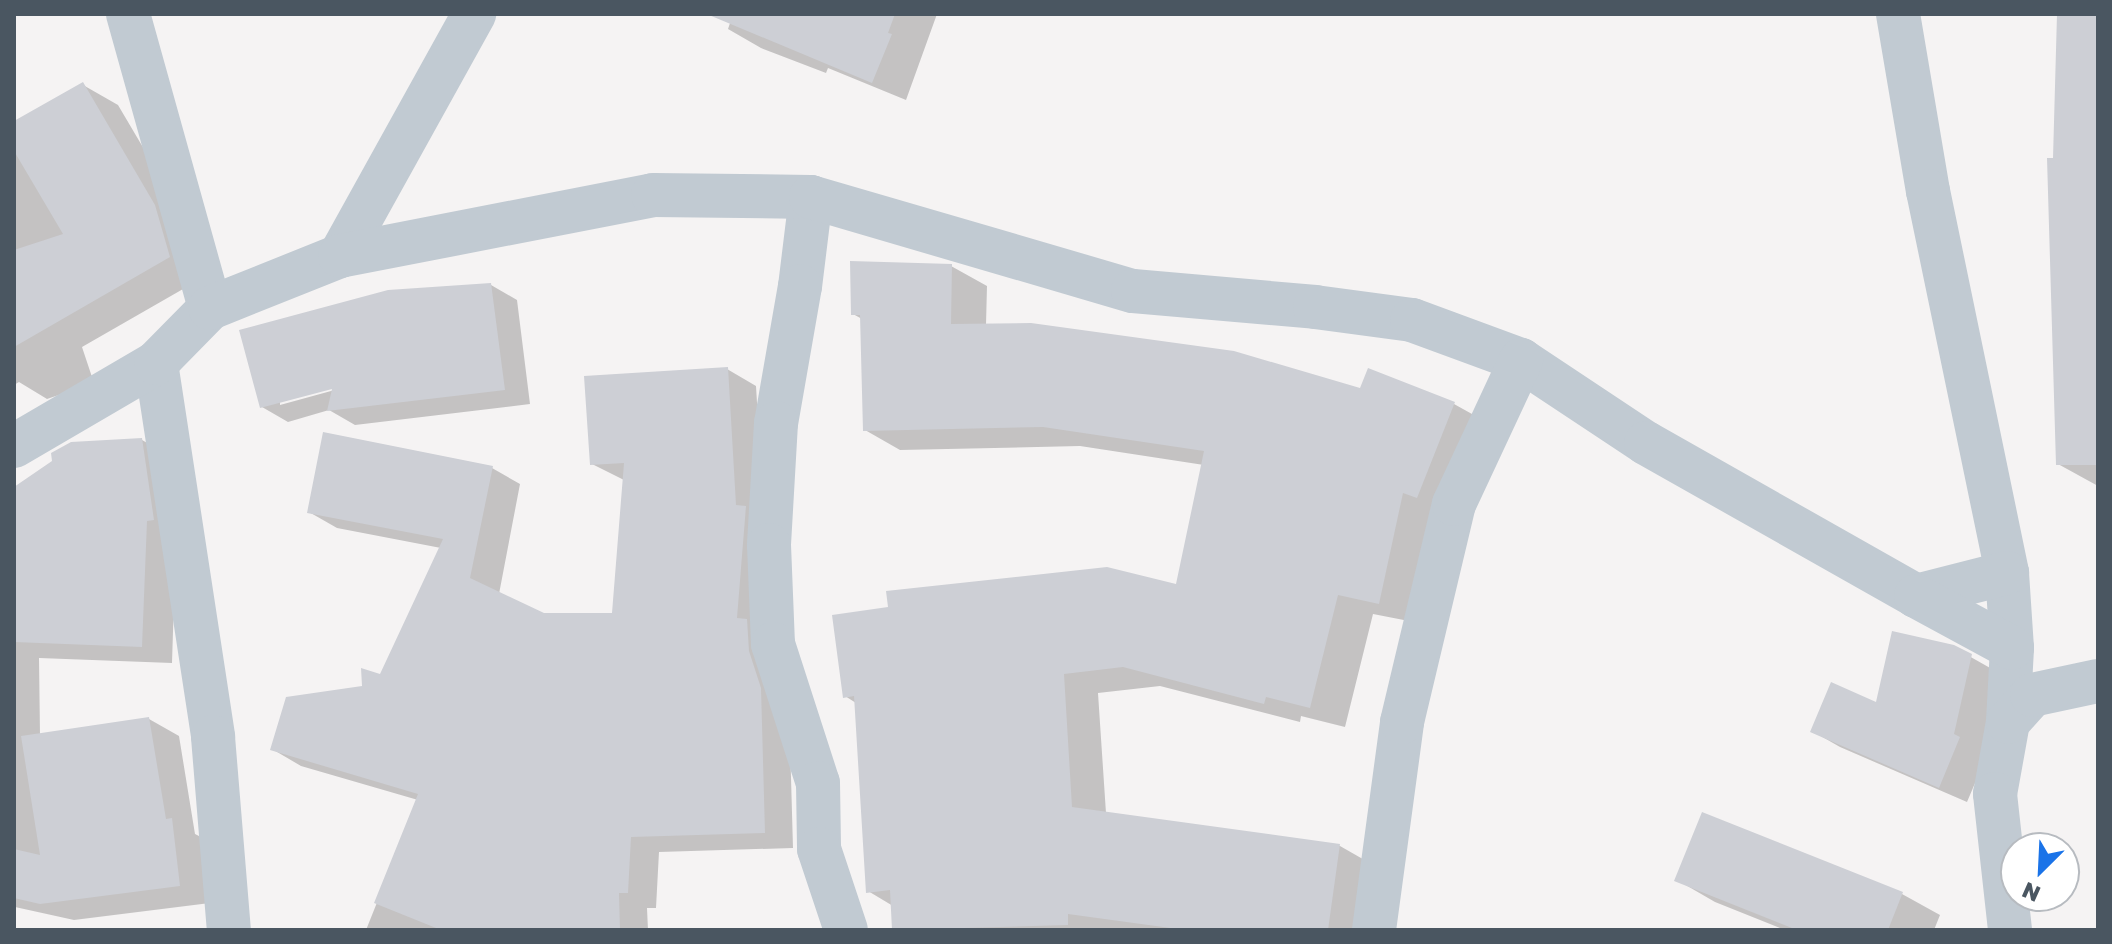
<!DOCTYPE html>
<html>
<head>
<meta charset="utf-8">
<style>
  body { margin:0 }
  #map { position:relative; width:2112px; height:944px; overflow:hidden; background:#f5f3f3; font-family:"Golos Text",sans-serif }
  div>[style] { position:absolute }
  .shadow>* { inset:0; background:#0003 }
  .building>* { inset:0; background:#cdcfd5 }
  .minor>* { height:44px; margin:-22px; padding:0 22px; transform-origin:22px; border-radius:22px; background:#c1cad2 }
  span { translate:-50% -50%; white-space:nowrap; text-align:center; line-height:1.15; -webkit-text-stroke:6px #fff; paint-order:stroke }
  .frame { position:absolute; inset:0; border:16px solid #4a5661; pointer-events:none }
  .north { position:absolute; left:2000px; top:832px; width:80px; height:80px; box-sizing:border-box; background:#fff; border:2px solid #b7bbc0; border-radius:50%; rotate:204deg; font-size:22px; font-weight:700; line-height:32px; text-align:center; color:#4a5661 }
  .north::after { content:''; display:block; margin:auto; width:28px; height:36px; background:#1a73e8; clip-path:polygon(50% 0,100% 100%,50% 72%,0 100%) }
</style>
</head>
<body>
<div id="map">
  <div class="shadow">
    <div style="clip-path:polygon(733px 14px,937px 14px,906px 100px,828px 68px,826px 73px,761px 48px,728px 29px)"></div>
    <div style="clip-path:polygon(2059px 14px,2098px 14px,2098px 486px,2058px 464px,2055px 160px)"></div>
    <div style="clip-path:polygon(83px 85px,118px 105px,190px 227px,204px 277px,82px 347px,94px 383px,47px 399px,19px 382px,14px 385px,14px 155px,18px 153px,14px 124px)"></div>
    <div style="clip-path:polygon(951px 266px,987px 286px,986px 325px,1362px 390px,1369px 370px,1454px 404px,1490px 424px,1414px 622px,1373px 614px,1345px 727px,1301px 716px,1300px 722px,1160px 686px,1098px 693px,1106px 813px,1340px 846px,1375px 866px,1366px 930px,894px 930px,893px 906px,868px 891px,856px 703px,845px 696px,1178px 587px,1204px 465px,1080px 446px,900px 450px,865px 430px,862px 319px,853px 314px)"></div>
    <div style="clip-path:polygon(evenodd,491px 285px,517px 300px,530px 404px,355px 425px,329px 410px,288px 422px,262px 407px,491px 285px,341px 384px,342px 388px,280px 405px,280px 401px,341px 384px)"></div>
    <div style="clip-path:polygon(727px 369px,756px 386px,764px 519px,789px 706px,793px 848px,659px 852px,656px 908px,647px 908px,648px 930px,366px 930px,418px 800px,301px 766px,272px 749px,381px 676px,441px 548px,337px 528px,309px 512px,492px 468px,520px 484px,499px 594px,543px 615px,614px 615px,624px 480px,592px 464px)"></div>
    <div style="clip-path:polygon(142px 440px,172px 457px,176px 537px,172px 663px,39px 658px,40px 735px,149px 719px,179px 736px,195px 834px,201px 837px,210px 903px,74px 920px,15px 907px,14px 910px,14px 489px)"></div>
    <div style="clip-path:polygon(1953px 647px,1999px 673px,1987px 755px,1967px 802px,1840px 747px,1812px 731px,1878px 704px)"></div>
    <div style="clip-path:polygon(1677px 880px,1902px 894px,1940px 915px,1934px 930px,1785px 930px,1715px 902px)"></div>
  </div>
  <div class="building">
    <div style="clip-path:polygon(895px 14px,888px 33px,892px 34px,872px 83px,709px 15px)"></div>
    <div style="clip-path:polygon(2057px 14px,2098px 14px,2098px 465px,2056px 465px,2047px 158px,2053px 158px)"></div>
    <div style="clip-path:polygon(83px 82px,155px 205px,170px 257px,14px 347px,14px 250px,63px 234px,14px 151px,14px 121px)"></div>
    <div style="clip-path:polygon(850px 261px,952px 264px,951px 324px,1031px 323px,1234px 351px,1360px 388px,1368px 368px,1455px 402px,1417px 498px,1403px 493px,1379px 604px,1338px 595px,1310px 708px,1266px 697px,1264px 704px,1123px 667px,1064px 674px,1072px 807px,1340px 844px,1328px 930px,1185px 930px,1068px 914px,1068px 925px,892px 930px,890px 890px,866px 893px,854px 696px,843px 698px,832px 615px,888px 607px,886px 591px,1107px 567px,1176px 584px,1204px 451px,1043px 427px,863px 431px,860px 315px,851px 315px)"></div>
    <div style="clip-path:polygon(491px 283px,505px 390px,327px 411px,332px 389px,260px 408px,239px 330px,388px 290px)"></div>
    <div style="clip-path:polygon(728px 367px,736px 505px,746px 506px,737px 618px,747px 619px,749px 651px,761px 688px,765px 833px,631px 837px,628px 893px,619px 893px,620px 930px,441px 930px,374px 903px,418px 794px,270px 750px,286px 697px,362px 686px,361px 668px,380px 674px,443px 539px,307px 513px,323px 432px,493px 466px,470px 578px,544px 613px,612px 613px,624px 463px,590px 465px,584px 376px)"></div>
    <div style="clip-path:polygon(142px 438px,154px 520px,147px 521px,142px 647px,14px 642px,14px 487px,52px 461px,51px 453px,71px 442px)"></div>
    <div style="clip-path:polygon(1892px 631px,1954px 645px,1972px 654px,1954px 734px,1960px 737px,1939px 788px,1810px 732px,1831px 682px,1876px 702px)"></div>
    <div style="clip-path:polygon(149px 717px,166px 819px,172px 818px,180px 886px,40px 904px,14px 898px,14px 849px,40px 855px,21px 736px)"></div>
    <div style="clip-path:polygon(1702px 812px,1903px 892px,1888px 930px,1797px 930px,1674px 881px)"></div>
  </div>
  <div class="minor">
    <div style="left:128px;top:14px;width:305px;rotate:74.4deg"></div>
    <div style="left:1898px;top:14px;width:180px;rotate:80.4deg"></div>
    <div style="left:1928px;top:191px;width:390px;rotate:78.3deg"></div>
    <div style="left:2007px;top:573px;width:75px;rotate:86.2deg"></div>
    <div style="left:2012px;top:648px;width:74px;rotate:93.1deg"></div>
    <div style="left:2008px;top:722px;width:73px;rotate:100.2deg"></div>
    <div style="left:1995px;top:794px;width:137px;rotate:83.7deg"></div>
    <div style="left:811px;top:197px;width:90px;rotate:97deg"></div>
    <div style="left:800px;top:286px;width:139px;rotate:99.9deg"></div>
    <div style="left:776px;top:423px;width:122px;rotate:93.3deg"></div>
    <div style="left:769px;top:545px;width:99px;rotate:87.7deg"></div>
    <div style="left:773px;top:644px;width:146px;rotate:72.1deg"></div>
    <div style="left:818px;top:783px;width:66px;rotate:89.1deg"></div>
    <div style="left:819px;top:849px;width:85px;rotate:71.6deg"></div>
    <div style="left:340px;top:256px;width:277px;rotate:-61deg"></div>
    <div style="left:156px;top:363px;width:378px;rotate:81.3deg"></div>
    <div style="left:213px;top:737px;width:194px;rotate:85.3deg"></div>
    <div style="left:14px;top:446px;width:164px;rotate:-30.3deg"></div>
    <div style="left:156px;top:363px;width:77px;rotate:-45.5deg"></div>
    <div style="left:210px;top:308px;width:140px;rotate:-21.8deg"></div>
    <div style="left:340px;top:256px;width:319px;rotate:-11deg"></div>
    <div style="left:653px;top:195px;width:158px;rotate:0.7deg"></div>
    <div style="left:811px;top:197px;width:335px;rotate:16.3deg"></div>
    <div style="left:1133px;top:291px;width:183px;rotate:5deg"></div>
    <div style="left:1315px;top:307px;width:98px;rotate:7.6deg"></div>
    <div style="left:1412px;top:320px;width:116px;rotate:20.2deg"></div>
    <div style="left:1521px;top:360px;width:150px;rotate:33.6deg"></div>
    <div style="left:1646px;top:443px;width:310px;rotate:29.5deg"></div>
    <div style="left:1916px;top:596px;width:94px;rotate:-14.2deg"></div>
    <div style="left:1916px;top:596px;width:109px;rotate:28.4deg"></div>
    <div style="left:2008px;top:722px;width:36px;rotate:-48deg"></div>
    <div style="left:2032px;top:695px;width:67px;rotate:-12deg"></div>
    <div style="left:1374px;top:930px;width:210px;rotate:-82.3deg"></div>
    <div style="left:1402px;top:722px;width:224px;rotate:-76.6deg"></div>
    <div style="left:1454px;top:504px;width:159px;rotate:-65deg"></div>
  </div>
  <div class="frame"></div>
  <div class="north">N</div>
</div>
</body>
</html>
